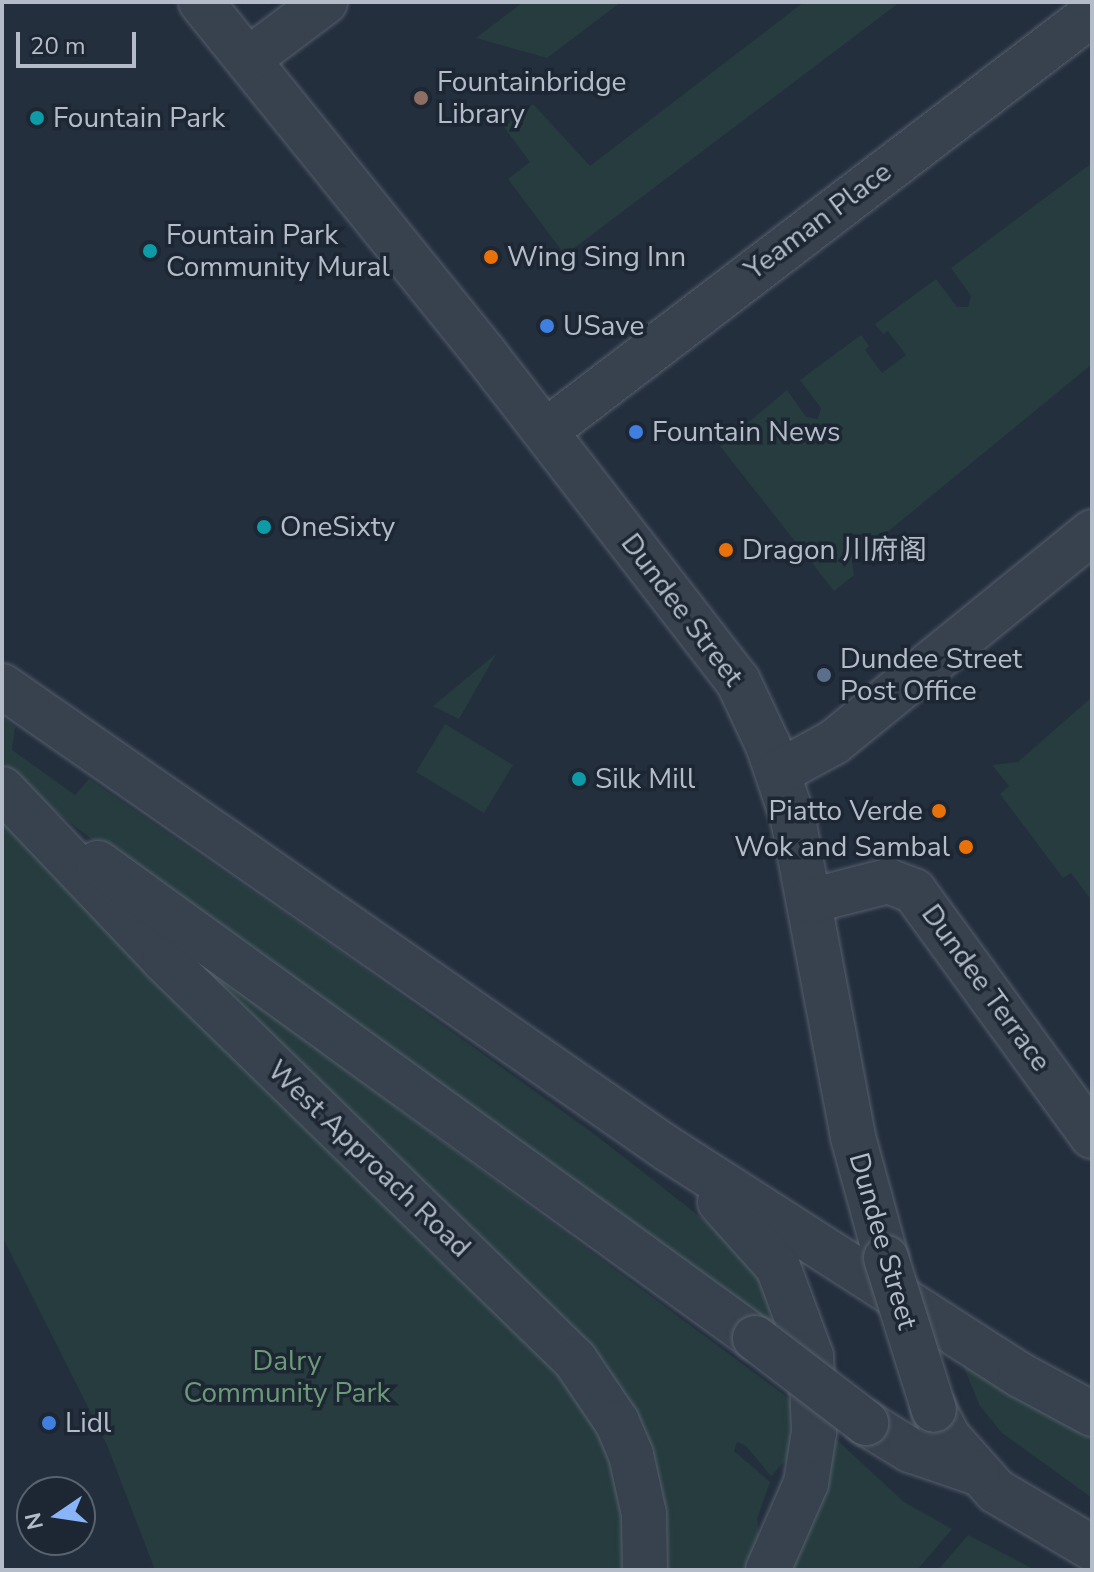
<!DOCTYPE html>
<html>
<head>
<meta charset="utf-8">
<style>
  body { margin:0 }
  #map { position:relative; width:1094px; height:1572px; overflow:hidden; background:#242f3e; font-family:"Nunito Sans","Noto Sans SC",sans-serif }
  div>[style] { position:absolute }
  .green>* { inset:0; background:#263c3f }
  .roads { filter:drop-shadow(0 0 2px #565f6c) drop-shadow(0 0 2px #565f6c) }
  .minor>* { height:44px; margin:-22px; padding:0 22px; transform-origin:22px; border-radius:22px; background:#38414e }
  .bridges { filter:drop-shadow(0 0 2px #565f6c) drop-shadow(0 0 2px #565f6c) }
  .minor-bridge>* { height:44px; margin:-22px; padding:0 22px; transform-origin:22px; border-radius:22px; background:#38414e }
  .dots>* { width:22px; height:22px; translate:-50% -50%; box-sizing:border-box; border:4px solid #1d2633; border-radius:50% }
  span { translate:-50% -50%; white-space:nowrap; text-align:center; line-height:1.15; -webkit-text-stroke:7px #1d2633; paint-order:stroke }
  .poi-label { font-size:28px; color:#b4bcc9 }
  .left { translate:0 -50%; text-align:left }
  .right { translate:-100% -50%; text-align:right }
  .street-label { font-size:28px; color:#b4bcc9 }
  .park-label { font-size:28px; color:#6b9a76 }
  .frame { position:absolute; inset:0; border:4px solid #b4bcc9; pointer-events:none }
  .north { position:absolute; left:16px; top:1476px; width:80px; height:80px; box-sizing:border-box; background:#1d2633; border:2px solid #59626f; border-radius:50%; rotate:257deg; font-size:22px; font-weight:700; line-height:32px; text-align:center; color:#b4bcc9 }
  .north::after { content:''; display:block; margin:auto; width:28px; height:36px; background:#8ab4f8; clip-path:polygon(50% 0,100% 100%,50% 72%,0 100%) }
  .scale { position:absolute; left:16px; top:32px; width:120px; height:36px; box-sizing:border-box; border:4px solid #b4bcc9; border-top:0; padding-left:10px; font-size:24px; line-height:28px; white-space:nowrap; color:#b4bcc9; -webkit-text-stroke:6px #1d2633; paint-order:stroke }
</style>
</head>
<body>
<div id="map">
  <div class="green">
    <div style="clip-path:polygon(523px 2px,621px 2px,547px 58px,476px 38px)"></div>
    <div style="clip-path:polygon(804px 2px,900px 2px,565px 255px,508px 179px,530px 162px,504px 127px,533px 104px,590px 166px)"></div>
    <div style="clip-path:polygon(1092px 163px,1092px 364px,852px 561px,854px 575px,834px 591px,720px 446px,787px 390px,806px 417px,818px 419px,821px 408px,800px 380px,861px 335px,869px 346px,865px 350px,882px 373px,906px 355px,888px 331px,883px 334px,875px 324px,936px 279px,957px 307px,968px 307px,971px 296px,951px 268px)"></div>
    <div style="clip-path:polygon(496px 654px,459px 719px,433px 706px)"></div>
    <div style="clip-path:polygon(1092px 697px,1092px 901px,1071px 873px,1063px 878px,1000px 794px,1009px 786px,992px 765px,1018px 762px)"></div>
    <div style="clip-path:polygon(2px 717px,15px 727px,12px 750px,75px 795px,89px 779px,338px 950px,593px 1133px,722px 1234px,756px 1270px,792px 1349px,239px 953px,50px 807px,2px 761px)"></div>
    <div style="clip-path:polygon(445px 724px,513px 765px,484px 813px,416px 772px)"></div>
    <div style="clip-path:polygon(2px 821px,587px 1401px,622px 1483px,629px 1570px,155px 1570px,107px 1445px,2px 1236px)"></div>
    <div style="clip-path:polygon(187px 952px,799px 1406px,796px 1449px,771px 1476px,746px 1446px,737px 1442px,734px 1451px,770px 1482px,757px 1519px,761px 1552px,750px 1570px,663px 1570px,648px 1460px)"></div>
    <div style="clip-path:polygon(960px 1358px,1092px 1434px,1092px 1498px,1002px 1433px,980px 1406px)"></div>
    <div style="clip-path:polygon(827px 1431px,904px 1502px,952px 1529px,917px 1570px,788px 1570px)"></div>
    <div style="clip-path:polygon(968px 1535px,1035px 1570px,938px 1570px)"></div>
  </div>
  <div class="roads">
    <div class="minor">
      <div style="left:201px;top:2px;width:452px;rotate:51.1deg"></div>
      <div style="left:485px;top:354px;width:413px;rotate:52.3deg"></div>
      <div style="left:738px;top:681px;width:71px;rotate:64.9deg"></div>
      <div style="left:768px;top:745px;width:78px;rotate:71.3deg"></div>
      <div style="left:793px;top:819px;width:324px;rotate:79.3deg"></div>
      <div style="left:853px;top:1137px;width:125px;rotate:74.7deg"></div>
      <div style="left:249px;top:59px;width:95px;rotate:-36.9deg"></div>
      <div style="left:546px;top:431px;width:687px;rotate:-37.37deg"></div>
      <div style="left:2px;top:686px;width:811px;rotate:34.81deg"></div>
      <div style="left:668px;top:1149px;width:418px;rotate:32.7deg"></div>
      <div style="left:1020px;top:1375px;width:82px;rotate:28.4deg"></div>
      <div style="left:779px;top:772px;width:63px;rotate:-28.6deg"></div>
      <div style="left:834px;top:742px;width:333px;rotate:-39.1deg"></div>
      <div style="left:2px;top:789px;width:236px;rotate:46.5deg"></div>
      <div style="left:164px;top:960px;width:574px;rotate:44.22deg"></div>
      <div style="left:575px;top:1360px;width:75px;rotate:55.9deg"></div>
      <div style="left:617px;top:1422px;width:36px;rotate:67deg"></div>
      <div style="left:631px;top:1455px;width:60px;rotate:77.6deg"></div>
      <div style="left:644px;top:1514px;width:56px;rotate:89deg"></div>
      <div style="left:98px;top:863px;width:811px;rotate:35.87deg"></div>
      <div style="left:810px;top:901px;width:81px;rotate:-14.4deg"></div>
      <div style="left:888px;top:881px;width:28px;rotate:21deg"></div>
      <div style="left:914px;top:891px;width:303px;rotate:54deg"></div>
      <div style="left:720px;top:1202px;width:87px;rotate:48.3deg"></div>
      <div style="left:778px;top:1267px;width:95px;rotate:69.7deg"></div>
      <div style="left:811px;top:1356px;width:76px;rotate:87.7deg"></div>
      <div style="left:814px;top:1432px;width:52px;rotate:98.9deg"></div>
      <div style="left:806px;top:1483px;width:95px;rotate:113.6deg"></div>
      <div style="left:934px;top:1410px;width:32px;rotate:62deg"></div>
      <div style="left:949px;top:1438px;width:71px;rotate:48.4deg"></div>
      <div style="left:996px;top:1491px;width:112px;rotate:30.7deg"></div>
      <div style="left:866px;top:1423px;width:52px;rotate:31.5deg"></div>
      <div style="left:910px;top:1450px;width:71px;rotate:18.9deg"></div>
    </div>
  </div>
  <div class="bridges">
    <div class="minor-bridge">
      <div style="left:886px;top:1258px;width:159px;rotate:72.5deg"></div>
      <div style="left:755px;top:1338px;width:140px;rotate:37.4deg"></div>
    </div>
  </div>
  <div class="dots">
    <div style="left:421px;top:98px;background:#8d6e63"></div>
    <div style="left:37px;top:118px;background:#0f9aa8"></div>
    <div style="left:150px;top:251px;background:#0f9aa8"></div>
    <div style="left:491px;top:257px;background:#e8710a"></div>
    <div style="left:547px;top:326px;background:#3f7fe0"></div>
    <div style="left:636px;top:432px;background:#3f7fe0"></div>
    <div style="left:264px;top:527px;background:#0f9aa8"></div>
    <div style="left:726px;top:550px;background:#e8710a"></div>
    <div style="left:824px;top:675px;background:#5c6f8a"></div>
    <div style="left:579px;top:779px;background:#0f9aa8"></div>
    <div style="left:939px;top:811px;background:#e8710a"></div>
    <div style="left:966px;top:847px;background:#e8710a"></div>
    <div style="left:49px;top:1423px;background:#3f7fe0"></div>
  </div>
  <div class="poi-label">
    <span class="left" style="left:437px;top:98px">Fountainbridge<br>Library</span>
    <span class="left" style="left:53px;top:118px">Fountain Park</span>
    <span class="left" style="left:166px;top:251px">Fountain Park<br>Community Mural</span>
    <span class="left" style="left:507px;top:257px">Wing Sing Inn</span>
    <span class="left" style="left:563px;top:326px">USave</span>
    <span class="left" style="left:652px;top:432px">Fountain News</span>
    <span class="left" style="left:280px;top:527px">OneSixty</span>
    <span class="left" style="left:742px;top:550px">Dragon 川府阁</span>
    <span class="left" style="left:840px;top:675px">Dundee Street<br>Post Office</span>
    <span class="left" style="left:595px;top:779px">Silk Mill</span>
    <span class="right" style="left:923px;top:811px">Piatto Verde</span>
    <span class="right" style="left:950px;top:847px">Wok and Sambal</span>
    <span class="left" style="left:65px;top:1423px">Lidl</span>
  </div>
  <div class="street-label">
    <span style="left:818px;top:221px;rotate:-37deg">Yeaman Place</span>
    <span style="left:682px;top:610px;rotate:53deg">Dundee Street</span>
    <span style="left:986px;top:988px;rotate:54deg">Dundee Terrace</span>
    <span style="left:369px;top:1159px;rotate:44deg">West Approach Road</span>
    <span style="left:883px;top:1241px;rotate:74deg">Dundee Street</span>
  </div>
  <div class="park-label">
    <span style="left:287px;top:1377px">Dalry<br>Community Park</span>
  </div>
  <div class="frame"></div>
  <div class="north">N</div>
  <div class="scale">20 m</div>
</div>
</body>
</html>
